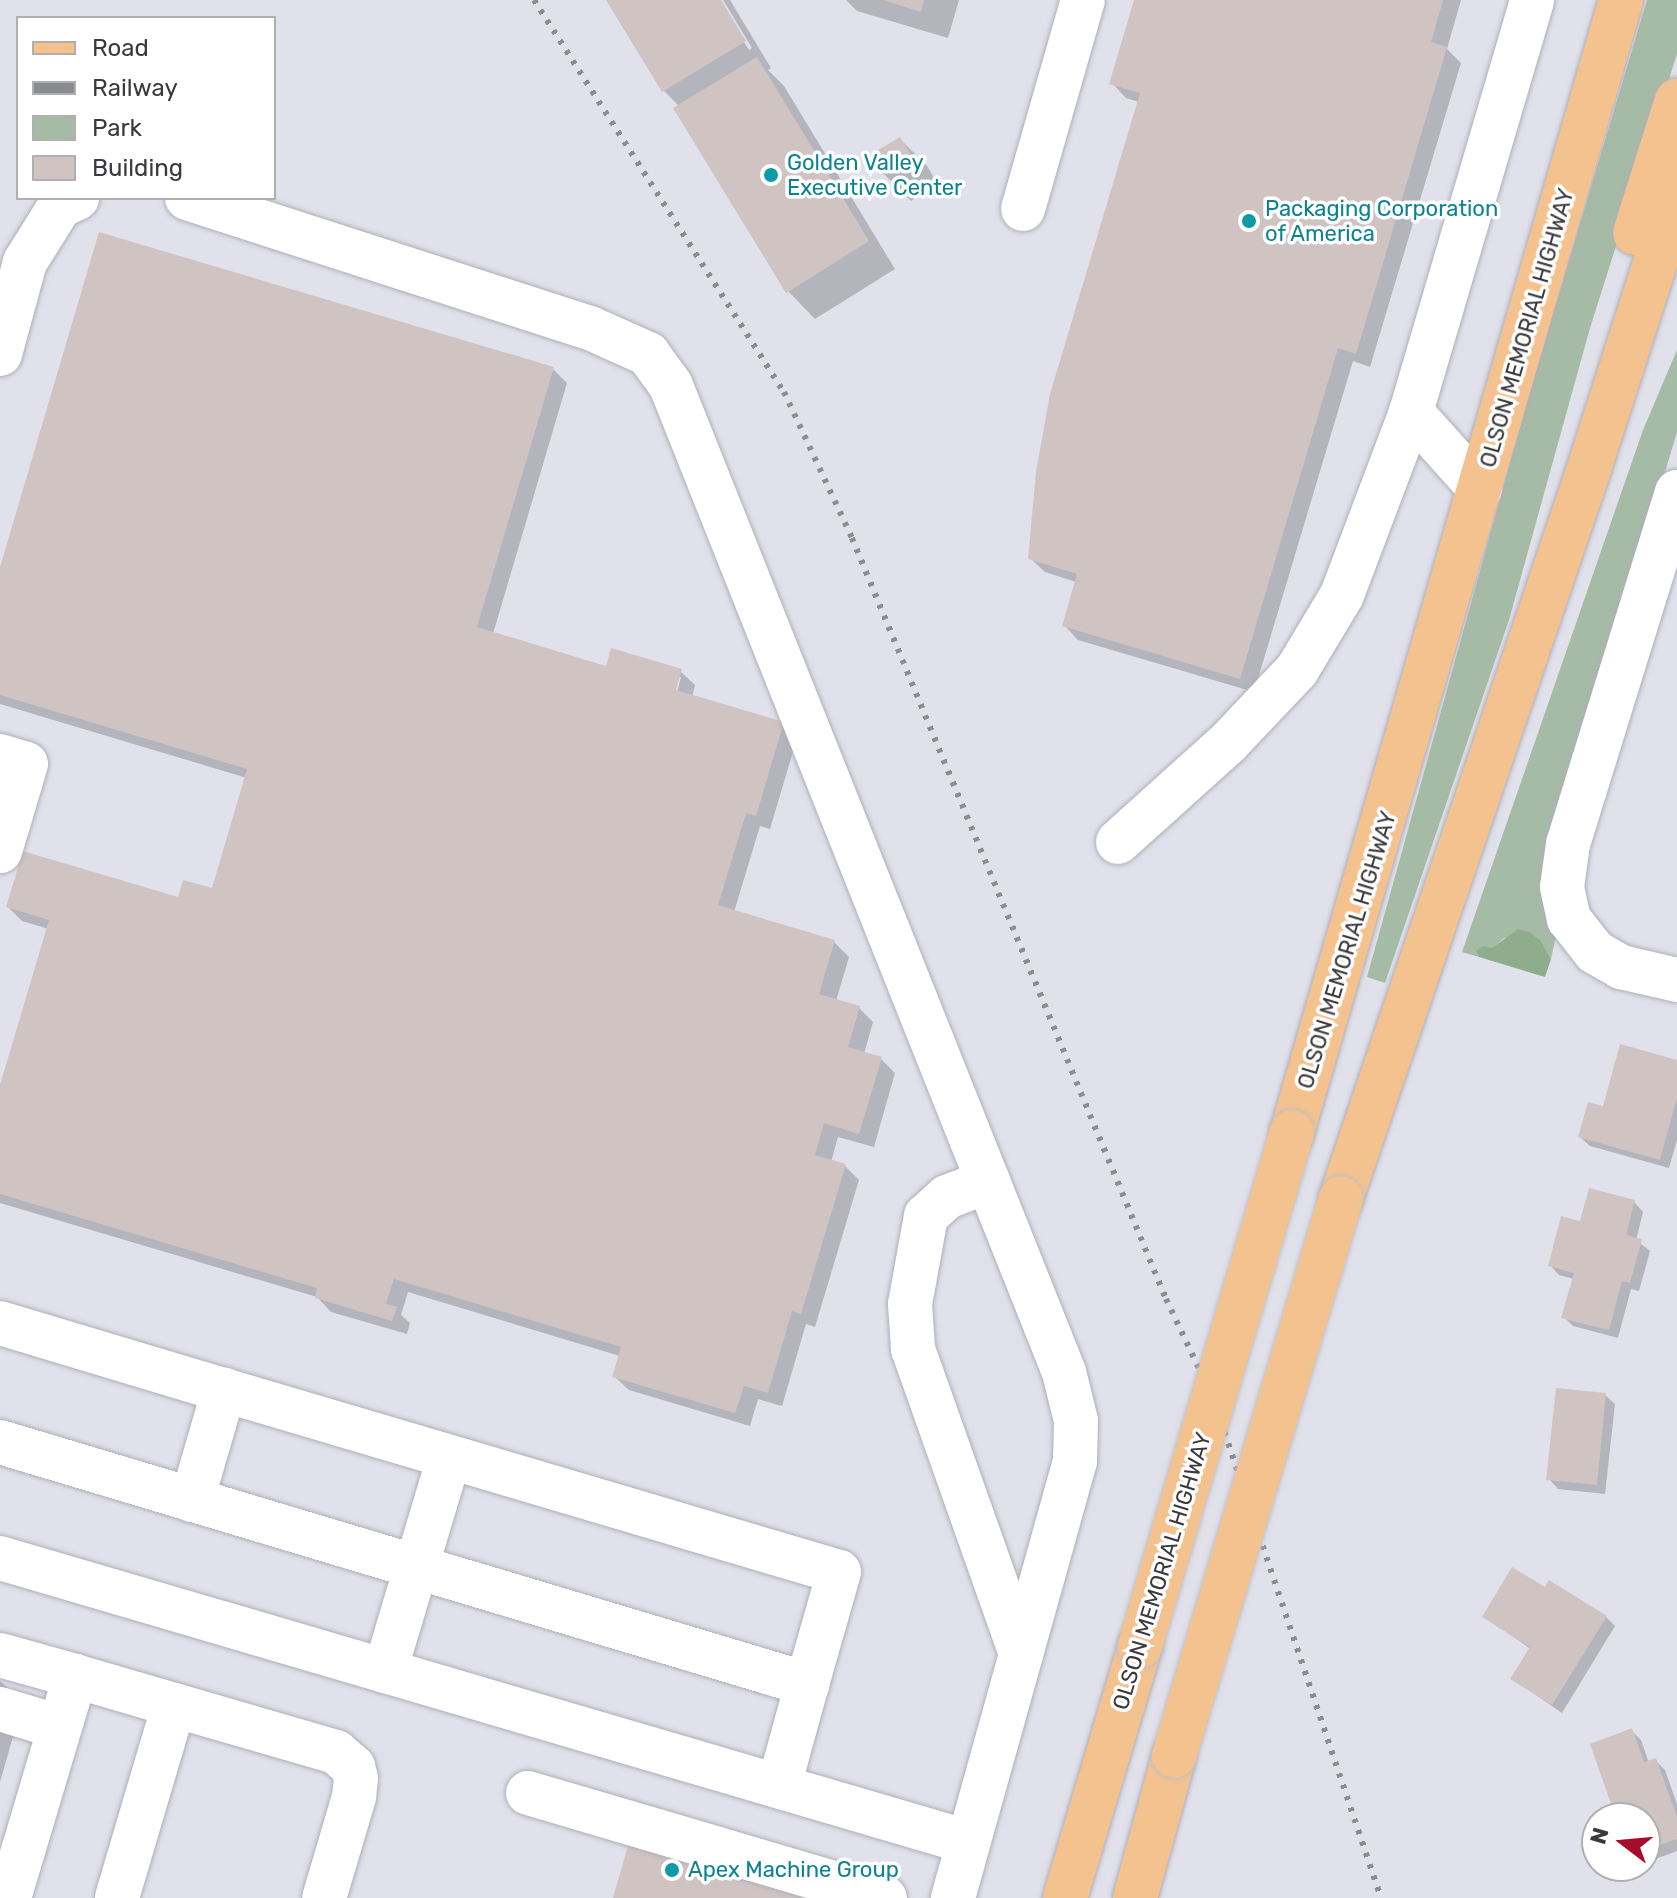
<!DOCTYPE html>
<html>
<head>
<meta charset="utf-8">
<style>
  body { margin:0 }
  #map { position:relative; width:1677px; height:1898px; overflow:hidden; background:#e1e1ec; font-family:Rubik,sans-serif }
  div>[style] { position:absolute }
  .green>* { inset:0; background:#a6bba5 }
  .forest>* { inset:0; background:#8fad8c }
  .shadow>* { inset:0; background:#0003 }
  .building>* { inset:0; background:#d0c4c3 }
  .roads { filter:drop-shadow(0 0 2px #afafb9) drop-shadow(0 0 2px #afafb9) }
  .minor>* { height:44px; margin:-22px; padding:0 22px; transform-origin:22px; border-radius:22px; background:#fff }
  .major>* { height:44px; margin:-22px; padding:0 22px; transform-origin:22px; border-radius:22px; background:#f4c28f }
  .rail>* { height:6px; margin-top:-3px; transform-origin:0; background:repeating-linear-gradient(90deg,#8b8b92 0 4px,transparent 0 12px) }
  .bridges { filter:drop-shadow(0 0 2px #c0c0c1) drop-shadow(0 0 2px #c0c0c1) }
  .major-bridge>* { height:44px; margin:-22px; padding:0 22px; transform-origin:22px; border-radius:22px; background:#f4c28f }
  .dots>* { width:22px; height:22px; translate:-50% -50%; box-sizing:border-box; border:4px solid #fff; border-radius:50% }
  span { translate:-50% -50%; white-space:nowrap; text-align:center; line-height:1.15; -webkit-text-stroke:7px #fff; paint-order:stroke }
  .culture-label { font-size:22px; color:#0d838f }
  .left { translate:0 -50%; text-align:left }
  .street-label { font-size:22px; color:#3a3a3e }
  .legend { position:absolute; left:16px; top:16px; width:260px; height:184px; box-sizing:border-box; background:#fff; border:2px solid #b0b0b2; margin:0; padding:10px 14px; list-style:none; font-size:24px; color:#3a3a3e }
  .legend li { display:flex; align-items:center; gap:16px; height:40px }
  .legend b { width:40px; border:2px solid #b0b0b2 }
  .north { position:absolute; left:1581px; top:1802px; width:80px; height:80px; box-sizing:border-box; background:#fff; border:2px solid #b0b0b2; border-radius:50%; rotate:286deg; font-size:22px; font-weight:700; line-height:32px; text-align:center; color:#3a3a3e }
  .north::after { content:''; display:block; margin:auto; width:28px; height:36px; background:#a70d2b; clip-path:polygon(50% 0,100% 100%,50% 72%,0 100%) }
</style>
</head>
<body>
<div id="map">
  <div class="green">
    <div style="clip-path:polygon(1647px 0,1677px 0,1677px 54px,1590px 328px,1509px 620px,1385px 983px,1367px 977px,1529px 395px)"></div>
    <div style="clip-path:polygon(1677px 350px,1677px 432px,1634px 575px,1551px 959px,1541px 941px,1504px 938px,1492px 949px,1476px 951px,1479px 957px,1462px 952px,1643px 430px)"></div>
  </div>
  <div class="forest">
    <div style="clip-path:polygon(1518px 929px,1529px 932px,1541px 941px,1551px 959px,1545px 977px,1479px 957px,1476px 951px,1483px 946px,1492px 948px)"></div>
  </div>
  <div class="shadow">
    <div style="clip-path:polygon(608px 0,718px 0,749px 50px,752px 48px,723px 0,730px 0,771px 68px,768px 70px,784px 86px,895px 269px,815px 319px,788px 291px,679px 106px,663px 90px)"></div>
    <div style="clip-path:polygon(846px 0,959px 0,948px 38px,857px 11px)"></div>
    <div style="clip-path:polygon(1137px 0,1461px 0,1447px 49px,1461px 63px,1370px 367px,1353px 361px,1254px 692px,1078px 640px,1064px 625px,1076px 582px,1045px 572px,1030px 558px,1139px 102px,1126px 98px,1112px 83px)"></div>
    <div style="clip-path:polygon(900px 139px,927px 166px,938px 184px,911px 201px,884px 174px)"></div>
    <div style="clip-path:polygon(evenodd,553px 369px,567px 383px,493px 634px,607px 668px,680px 671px,695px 685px,692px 697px,783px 724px,797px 738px,770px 829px,760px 826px,734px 912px,834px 942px,849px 957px,836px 1001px,859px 1008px,873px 1022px,864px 1054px,881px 1059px,895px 1073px,874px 1147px,838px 1137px,831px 1162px,845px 1166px,859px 1180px,815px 1327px,806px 1324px,782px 1406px,758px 1399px,750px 1426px,629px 1390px,614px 1376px,620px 1356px,408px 1292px,401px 1315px,410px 1323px,407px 1334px,331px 1312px,317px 1297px,0 1203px,0 1092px,49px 929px,22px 921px,8px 907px,179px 900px,213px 891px,247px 778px,0 704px,0 574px,553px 369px,677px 677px,681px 677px,675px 700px,677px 677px)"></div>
    <div style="clip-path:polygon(1677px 1062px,1677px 1140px,1669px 1168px,1590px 1146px,1580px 1137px,1604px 1108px)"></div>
    <div style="clip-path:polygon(1634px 1202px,1643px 1212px,1636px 1240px,1650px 1251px,1639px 1291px,1631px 1289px,1618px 1338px,1573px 1326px,1564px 1317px,1574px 1279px,1559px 1275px,1550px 1265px,1581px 1224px)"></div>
    <div style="clip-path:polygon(1605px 1395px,1615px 1404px,1605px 1494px,1558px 1489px,1549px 1479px)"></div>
    <div style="clip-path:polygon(1546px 1590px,1606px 1617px,1615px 1626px,1562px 1713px,1513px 1679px,1531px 1649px,1484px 1617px)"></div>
    <div style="clip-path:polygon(0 1681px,23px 1702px,0 1782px)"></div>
    <div style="clip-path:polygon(1632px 1731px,1641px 1740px,1649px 1763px,1655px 1760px,1665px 1770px,1677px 1804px,1677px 1851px,1645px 1863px,1645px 1818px,1618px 1818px)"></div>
  </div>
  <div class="building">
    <div style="clip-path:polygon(606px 0,721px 0,746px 41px,662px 92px)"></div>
    <div style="clip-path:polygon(883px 0,924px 0,921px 12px)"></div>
    <div style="clip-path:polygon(1134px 0,1443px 0,1431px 42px,1447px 47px,1356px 354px,1338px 348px,1240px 679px,1062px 626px,1077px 574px,1028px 559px,1036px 472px,1050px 394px,1140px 93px,1109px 84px)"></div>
    <div style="clip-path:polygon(757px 57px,869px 241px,786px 293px,673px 108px)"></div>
    <div style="clip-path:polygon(900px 137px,912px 157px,883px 175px,870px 155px)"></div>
    <div style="clip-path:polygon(99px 232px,554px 367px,477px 627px,606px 666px,611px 648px,682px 669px,676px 690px,784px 722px,756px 816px,746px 813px,718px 905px,835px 940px,819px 994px,860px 1006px,848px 1047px,882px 1057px,859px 1134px,824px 1123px,815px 1155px,846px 1164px,801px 1314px,792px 1311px,768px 1393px,744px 1386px,735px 1413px,612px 1377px,621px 1347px,394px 1279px,386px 1304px,397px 1307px,392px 1321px,315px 1298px,317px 1288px,0 1194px,0 1085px,49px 920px,6px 907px,23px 851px,178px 897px,183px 880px,212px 888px,247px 769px,0 695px,0 567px)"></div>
    <div style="clip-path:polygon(1620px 1044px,1677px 1060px,1677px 1098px,1660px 1160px,1578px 1137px,1588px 1102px,1603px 1106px)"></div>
    <div style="clip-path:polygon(1589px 1188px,1635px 1200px,1626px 1235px,1642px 1239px,1630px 1283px,1622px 1281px,1609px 1330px,1561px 1318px,1574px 1273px,1548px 1266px,1561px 1216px,1580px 1221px)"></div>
    <div style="clip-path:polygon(1556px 1388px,1606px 1393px,1597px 1485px,1546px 1480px)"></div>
    <div style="clip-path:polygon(1512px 1567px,1545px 1587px,1549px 1580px,1607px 1616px,1552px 1705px,1510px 1679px,1530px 1647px,1482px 1617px)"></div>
    <div style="clip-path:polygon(1632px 1728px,1644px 1762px,1656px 1758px,1677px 1817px,1677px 1839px,1645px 1850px,1645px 1818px,1616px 1818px,1590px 1744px)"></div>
    <div style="clip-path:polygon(629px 1842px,816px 1898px,613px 1898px)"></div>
  </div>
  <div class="roads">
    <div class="minor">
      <div style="left:187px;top:198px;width:423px;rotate:17.9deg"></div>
      <div style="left:590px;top:328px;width:64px;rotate:24.1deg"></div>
      <div style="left:648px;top:354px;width:39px;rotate:54deg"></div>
      <div style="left:671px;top:386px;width:1061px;rotate:68.27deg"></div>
      <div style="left:1064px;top:1372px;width:50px;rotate:76.2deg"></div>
      <div style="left:1076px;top:1421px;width:40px;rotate:91.4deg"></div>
      <div style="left:1075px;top:1461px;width:454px;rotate:105.6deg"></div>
      <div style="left:1023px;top:209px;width:217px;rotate:-74deg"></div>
      <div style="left:0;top:354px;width:95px;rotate:-74.8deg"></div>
      <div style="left:25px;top:262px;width:66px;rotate:-58deg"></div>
      <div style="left:60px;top:206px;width:19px;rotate:-25deg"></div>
      <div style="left:1411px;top:412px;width:103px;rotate:48.1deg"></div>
      <div style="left:1677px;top:492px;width:368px;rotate:107.2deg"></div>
      <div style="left:1568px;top:844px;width:43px;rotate:97.9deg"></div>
      <div style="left:1562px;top:887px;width:33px;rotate:78deg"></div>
      <div style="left:1569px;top:919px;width:42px;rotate:51.8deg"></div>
      <div style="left:1595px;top:952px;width:30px;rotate:30deg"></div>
      <div style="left:1621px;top:967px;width:57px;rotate:13.1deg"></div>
      <div style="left:0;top:756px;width:27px;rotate:17deg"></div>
      <div style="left:26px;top:764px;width:91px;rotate:106.6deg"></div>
      <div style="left:1118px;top:842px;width:147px;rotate:-42deg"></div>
      <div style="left:1227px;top:744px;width:102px;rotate:-46.6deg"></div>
      <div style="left:1297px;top:670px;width:87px;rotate:-59deg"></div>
      <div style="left:1342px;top:595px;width:196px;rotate:-69.3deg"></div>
      <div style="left:1411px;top:412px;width:429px;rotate:-73.6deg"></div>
      <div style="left:988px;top:1181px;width:44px;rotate:158.7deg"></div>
      <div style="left:947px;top:1197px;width:28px;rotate:138deg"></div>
      <div style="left:926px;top:1216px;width:89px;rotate:100.3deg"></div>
      <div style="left:910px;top:1304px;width:45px;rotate:86.2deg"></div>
      <div style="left:913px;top:1349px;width:324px;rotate:70.5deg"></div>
      <div style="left:0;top:1323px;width:234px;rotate:16.7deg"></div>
      <div style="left:0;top:1442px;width:843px;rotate:16.69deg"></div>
      <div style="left:807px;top:1684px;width:106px;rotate:105.4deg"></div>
      <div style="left:192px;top:1500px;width:115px;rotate:-73.8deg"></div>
      <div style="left:224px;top:1390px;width:641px;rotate:16.49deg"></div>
      <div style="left:839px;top:1572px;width:116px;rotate:105.9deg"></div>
      <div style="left:0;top:1558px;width:1009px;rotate:16.35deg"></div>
      <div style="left:0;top:1655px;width:78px;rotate:15.6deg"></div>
      <div style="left:385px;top:1671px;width:223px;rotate:-73.3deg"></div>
      <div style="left:174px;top:1705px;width:169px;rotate:16.2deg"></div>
      <div style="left:336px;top:1752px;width:23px;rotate:41deg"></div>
      <div style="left:353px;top:1767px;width:11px;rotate:75deg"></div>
      <div style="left:356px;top:1778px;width:19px;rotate:96deg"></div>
      <div style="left:354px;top:1797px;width:105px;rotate:106.5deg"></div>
      <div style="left:0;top:1709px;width:62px;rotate:17deg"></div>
      <div style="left:528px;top:1793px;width:372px;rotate:16.4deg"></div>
      <div style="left:9px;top:1898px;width:232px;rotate:-73.4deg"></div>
      <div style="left:75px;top:1676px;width:103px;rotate:16.3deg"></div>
      <div style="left:174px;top:1705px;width:201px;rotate:106.5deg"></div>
    </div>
    <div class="major">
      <div style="left:1635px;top:233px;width:139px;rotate:-72.5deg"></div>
      <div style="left:1292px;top:1132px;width:1179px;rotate:-73.79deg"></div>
      <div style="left:1341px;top:1198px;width:764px;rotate:-71.21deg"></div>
      <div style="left:1587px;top:475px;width:294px;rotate:-72.2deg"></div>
      <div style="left:1065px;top:1898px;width:263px;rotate:-73.4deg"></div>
      <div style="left:1135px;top:1898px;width:147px;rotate:-74.6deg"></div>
    </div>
  </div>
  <div class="rail">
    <div style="left:534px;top:0;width:465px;rotate:57.5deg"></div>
    <div style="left:784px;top:392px;width:161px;rotate:65deg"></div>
    <div style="left:852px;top:538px;width:823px;rotate:67.58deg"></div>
    <div style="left:1166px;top:1299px;width:110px;rotate:64.6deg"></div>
    <div style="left:1213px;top:1398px;width:527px;rotate:71.43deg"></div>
  </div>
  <div class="bridges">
    <div class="major-bridge">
      <div style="left:1140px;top:1646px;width:536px;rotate:-73.53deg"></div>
      <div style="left:1174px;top:1756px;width:582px;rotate:-73.34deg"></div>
    </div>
  </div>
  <div class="dots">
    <div style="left:771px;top:175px;background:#0f9aa8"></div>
    <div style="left:1249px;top:221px;background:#0f9aa8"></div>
    <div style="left:672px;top:1870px;background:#0f9aa8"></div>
  </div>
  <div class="culture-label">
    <span class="left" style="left:787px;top:175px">Golden Valley<br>Executive Center</span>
    <span class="left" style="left:1265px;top:221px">Packaging Corporation<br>of America</span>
    <span class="left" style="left:688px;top:1870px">Apex Machine Group</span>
  </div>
  <div class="street-label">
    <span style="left:1527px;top:328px;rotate:-74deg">OLSON MEMORIAL HIGHWAY</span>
    <span style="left:1347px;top:950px;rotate:-73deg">OLSON MEMORIAL HIGHWAY</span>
    <span style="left:1162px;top:1571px;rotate:-73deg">OLSON MEMORIAL HIGHWAY</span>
  </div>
  <ul class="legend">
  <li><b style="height:10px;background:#f4c28f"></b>Road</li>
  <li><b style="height:10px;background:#8b8b92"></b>Railway</li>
  <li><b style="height:22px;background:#a6bba5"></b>Park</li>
  <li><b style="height:22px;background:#d0c4c3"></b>Building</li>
  </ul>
  <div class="north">N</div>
</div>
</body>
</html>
